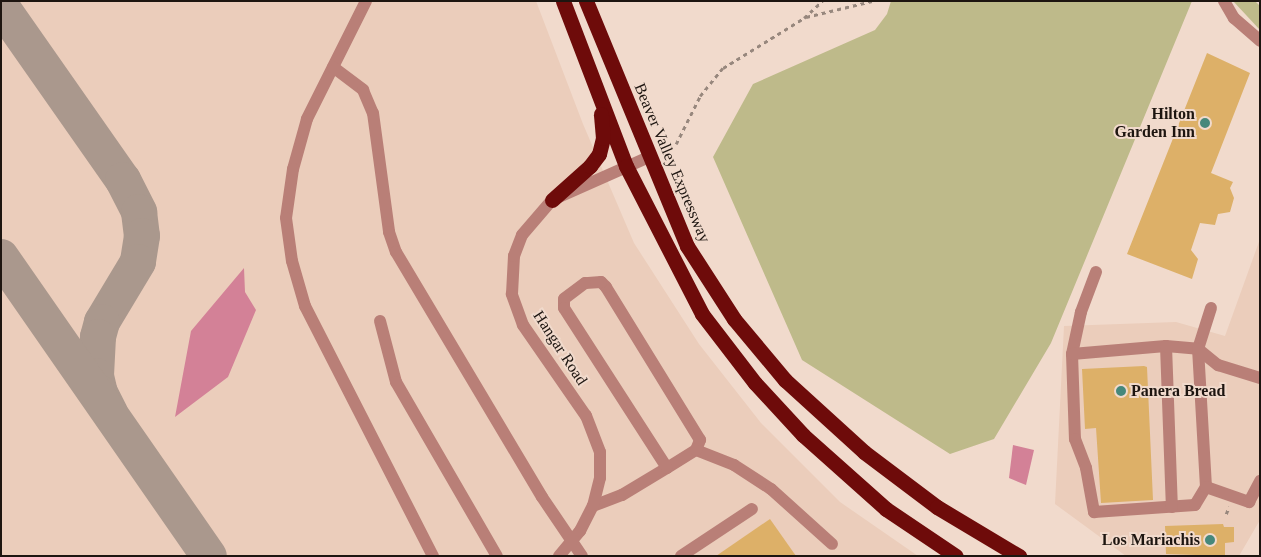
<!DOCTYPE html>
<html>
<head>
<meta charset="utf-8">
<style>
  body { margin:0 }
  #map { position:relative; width:1261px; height:557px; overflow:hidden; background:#f1dacc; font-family:"Times New Roman",serif }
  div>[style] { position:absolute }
  .built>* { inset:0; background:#ebcdbb }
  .green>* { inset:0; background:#beba8a }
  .water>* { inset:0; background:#d38197 }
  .taxiway>* { height:36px; margin:-18px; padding:0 18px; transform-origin:18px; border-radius:18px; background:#aa988d }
  .building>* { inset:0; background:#ddb068 }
  .path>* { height:2.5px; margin-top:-1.25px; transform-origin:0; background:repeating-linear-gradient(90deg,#97877d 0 4px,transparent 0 8px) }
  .minor>* { height:12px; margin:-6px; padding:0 6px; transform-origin:6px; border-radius:6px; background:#b97f77 }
  .highway>* { height:15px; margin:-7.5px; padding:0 7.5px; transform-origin:7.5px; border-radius:7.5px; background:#6e0b0a }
  .dots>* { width:14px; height:14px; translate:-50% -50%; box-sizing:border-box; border:2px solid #f1dacc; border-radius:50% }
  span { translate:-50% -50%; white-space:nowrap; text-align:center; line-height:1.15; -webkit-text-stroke:4px #f1dacc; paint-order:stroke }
  .poi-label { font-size:16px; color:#1d1510; font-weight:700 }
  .right { translate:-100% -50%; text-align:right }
  .left { translate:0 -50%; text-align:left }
  .street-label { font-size:16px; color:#1d1510 }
  .frame { position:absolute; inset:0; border:2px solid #1d1510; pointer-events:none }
</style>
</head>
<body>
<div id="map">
  <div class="built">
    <div style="clip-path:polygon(1px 1px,536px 1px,583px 124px,634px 243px,699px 344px,761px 423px,840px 502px,918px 556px,1px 556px)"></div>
    <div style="clip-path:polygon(1260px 239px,1260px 520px,1239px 556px,1126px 556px,1055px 504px,1064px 326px,1176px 322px,1225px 336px)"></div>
  </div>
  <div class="green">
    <div style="clip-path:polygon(891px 1px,1192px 1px,1051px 343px,994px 439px,950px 454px,802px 360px,713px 157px,753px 84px,875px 30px,887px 14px)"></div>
    <div style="clip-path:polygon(1233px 1px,1255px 1px,1260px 6px,1260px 30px)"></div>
  </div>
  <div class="water">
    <div style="clip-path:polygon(244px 268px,245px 292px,256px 310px,228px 377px,175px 417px,191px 331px)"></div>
    <div style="clip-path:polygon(1013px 445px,1034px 450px,1026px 485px,1009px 478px)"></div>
  </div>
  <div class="taxiway">
    <div style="left:1px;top:6px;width:213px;rotate:55deg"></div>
    <div style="left:123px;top:180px;width:36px;rotate:63deg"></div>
    <div style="left:139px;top:212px;width:24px;rotate:83deg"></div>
    <div style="left:142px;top:236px;width:26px;rotate:99deg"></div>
    <div style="left:138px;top:262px;width:70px;rotate:121deg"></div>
    <div style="left:102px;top:322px;width:16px;rotate:105deg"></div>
    <div style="left:98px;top:337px;width:39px;rotate:93deg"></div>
    <div style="left:96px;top:376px;width:17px;rotate:77deg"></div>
    <div style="left:100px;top:393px;width:22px;rotate:63deg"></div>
    <div style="left:1px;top:257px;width:364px;rotate:55.2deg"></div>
  </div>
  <div class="building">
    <div style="clip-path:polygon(1207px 53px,1250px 73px,1211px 173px,1233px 182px,1230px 188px,1234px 198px,1230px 212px,1218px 214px,1215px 225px,1200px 223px,1191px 250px,1198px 259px,1192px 279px,1127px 254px)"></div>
    <div style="clip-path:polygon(1144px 366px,1147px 367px,1153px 500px,1101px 503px,1096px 428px,1085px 429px,1082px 369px)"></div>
    <div style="clip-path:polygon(770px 519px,796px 556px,716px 556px)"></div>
    <div style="clip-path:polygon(1223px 524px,1224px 527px,1234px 527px,1234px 542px,1225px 543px,1225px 556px,1166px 554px,1165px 526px)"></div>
  </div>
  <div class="path">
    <div style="left:806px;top:17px;width:68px;rotate:-13.6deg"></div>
    <div style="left:662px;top:152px;width:16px;rotate:-30deg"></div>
    <div style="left:676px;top:144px;width:54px;rotate:-63.4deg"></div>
    <div style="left:700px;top:96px;width:36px;rotate:-51deg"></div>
    <div style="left:723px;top:68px;width:95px;rotate:-31.7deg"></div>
    <div style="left:804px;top:18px;width:25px;rotate:-43deg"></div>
    <div style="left:1226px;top:514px;width:8px;rotate:-67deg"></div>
  </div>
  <div class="minor">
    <div style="left:366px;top:1px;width:132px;rotate:116.6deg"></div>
    <div style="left:307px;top:119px;width:52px;rotate:105.6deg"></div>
    <div style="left:293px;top:169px;width:49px;rotate:98.1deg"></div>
    <div style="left:286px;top:218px;width:43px;rotate:82.1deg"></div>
    <div style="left:292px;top:261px;width:47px;rotate:73.9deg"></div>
    <div style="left:305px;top:306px;width:281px;rotate:62.9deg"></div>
    <div style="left:1224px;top:1px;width:20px;rotate:60deg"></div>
    <div style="left:1234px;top:18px;width:35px;rotate:41deg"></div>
    <div style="left:333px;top:67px;width:38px;rotate:37deg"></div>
    <div style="left:363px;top:90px;width:25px;rotate:67deg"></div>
    <div style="left:373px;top:113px;width:120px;rotate:82.3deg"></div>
    <div style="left:389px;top:232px;width:21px;rotate:71deg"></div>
    <div style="left:396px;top:252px;width:285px;rotate:59.2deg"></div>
    <div style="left:542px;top:497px;width:71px;rotate:55.9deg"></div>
    <div style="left:1096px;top:272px;width:43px;rotate:110.6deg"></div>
    <div style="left:1081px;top:312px;width:43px;rotate:102.1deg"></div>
    <div style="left:1072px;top:354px;width:85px;rotate:88deg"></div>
    <div style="left:1075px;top:439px;width:31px;rotate:69deg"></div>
    <div style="left:1086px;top:468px;width:45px;rotate:79.7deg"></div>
    <div style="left:1094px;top:512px;width:101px;rotate:-4deg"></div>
    <div style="left:1195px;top:505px;width:21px;rotate:-59deg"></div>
    <div style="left:1206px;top:487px;width:138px;rotate:-93.3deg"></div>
    <div style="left:1198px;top:349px;width:43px;rotate:-72.4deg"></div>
    <div style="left:380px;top:321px;width:63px;rotate:75.3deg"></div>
    <div style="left:396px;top:382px;width:201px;rotate:59.9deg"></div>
    <div style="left:1166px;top:346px;width:161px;rotate:87.9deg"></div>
    <div style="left:1072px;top:354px;width:94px;rotate:-4.9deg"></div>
    <div style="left:1166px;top:346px;width:32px;rotate:5deg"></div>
    <div style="left:1198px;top:349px;width:26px;rotate:39deg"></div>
    <div style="left:1218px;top:365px;width:44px;rotate:17.2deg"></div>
    <div style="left:696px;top:450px;width:41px;rotate:21.5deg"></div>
    <div style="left:734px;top:465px;width:44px;rotate:33deg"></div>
    <div style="left:771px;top:489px;width:82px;rotate:42deg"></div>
    <div style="left:1206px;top:487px;width:46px;rotate:19.2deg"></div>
    <div style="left:1249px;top:502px;width:24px;rotate:-62deg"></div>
    <div style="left:593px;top:506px;width:31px;rotate:-21deg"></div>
    <div style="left:622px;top:495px;width:52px;rotate:-31deg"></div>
    <div style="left:667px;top:468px;width:34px;rotate:-32deg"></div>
    <div style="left:696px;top:450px;width:11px;rotate:-68deg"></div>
    <div style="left:700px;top:440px;width:180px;rotate:-121.6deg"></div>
    <div style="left:606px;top:287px;width:7px;rotate:-135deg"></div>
    <div style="left:601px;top:282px;width:16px;rotate:176deg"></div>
    <div style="left:585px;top:283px;width:26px;rotate:143deg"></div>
    <div style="left:564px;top:299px;width:9px;rotate:90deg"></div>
    <div style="left:564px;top:308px;width:190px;rotate:57.2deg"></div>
    <div style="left:559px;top:556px;width:33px;rotate:-50deg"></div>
    <div style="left:580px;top:531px;width:28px;rotate:-63deg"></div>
    <div style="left:593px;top:506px;width:29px;rotate:-76deg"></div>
    <div style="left:600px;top:478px;width:26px;rotate:-90deg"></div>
    <div style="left:600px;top:452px;width:39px;rotate:-111deg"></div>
    <div style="left:586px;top:416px;width:111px;rotate:-124.7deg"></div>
    <div style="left:523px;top:325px;width:33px;rotate:-110deg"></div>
    <div style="left:512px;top:294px;width:38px;rotate:-87deg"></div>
    <div style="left:514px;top:256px;width:22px;rotate:-69deg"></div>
    <div style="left:522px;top:235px;width:46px;rotate:-49.4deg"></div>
    <div style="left:552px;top:200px;width:106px;rotate:-23.9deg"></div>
    <div style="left:681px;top:556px;width:85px;rotate:-33.5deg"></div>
  </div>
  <div class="highway">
    <div style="left:563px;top:1px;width:177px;rotate:69.1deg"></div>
    <div style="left:626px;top:166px;width:166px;rotate:62.8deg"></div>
    <div style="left:702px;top:314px;width:87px;rotate:52.5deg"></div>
    <div style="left:755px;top:383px;width:71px;rotate:47.3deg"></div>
    <div style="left:803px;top:435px;width:111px;rotate:41.7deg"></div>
    <div style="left:886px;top:509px;width:84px;rotate:33.9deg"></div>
    <div style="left:586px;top:1px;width:265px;rotate:67.6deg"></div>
    <div style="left:687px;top:246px;width:87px;rotate:57.2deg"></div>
    <div style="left:734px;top:319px;width:80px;rotate:50.1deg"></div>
    <div style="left:785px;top:380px;width:107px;rotate:42.3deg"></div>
    <div style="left:864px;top:452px;width:91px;rotate:37deg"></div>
    <div style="left:937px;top:507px;width:96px;rotate:30.9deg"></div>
    <div style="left:552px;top:200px;width:51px;rotate:-41.8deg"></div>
    <div style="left:590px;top:166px;width:15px;rotate:-53deg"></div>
    <div style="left:599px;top:154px;width:16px;rotate:-76deg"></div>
    <div style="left:603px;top:138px;width:24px;rotate:-95deg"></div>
  </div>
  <div class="dots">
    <div style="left:1205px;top:123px;background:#46887b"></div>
    <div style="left:1121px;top:391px;background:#46887b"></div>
    <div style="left:1210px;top:540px;background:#46887b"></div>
  </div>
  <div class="poi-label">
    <span class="right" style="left:1195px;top:123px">Hilton<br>Garden Inn</span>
    <span class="left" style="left:1131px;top:391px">Panera Bread</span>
    <span class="right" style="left:1200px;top:540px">Los Mariachis</span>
  </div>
  <div class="street-label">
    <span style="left:672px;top:163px;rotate:67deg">Beaver Valley Expressway</span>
    <span style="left:560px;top:348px;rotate:57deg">Hangar Road</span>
  </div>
  <div class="frame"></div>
</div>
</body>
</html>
